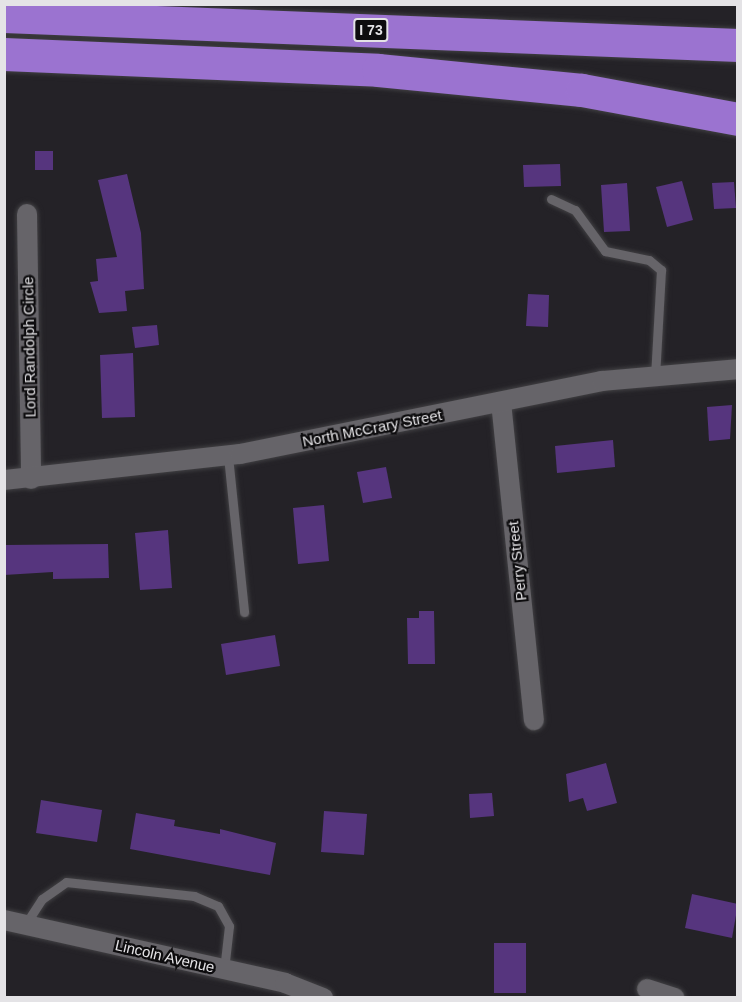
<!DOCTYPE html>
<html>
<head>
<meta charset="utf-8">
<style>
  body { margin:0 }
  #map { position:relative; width:742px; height:1002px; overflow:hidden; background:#242227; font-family:Helvetica,sans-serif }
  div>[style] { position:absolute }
  .building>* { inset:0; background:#56357e }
  .roads { filter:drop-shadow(0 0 2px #414043) drop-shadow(0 0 2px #414043) }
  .service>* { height:9px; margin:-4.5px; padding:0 4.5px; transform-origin:4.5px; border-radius:4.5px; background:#666469 }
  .minor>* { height:20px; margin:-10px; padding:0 10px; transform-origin:10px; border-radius:10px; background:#666469 }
  .motorway>* { height:33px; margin:-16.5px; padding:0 16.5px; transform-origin:16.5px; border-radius:16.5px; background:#9b73d0 }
  span { translate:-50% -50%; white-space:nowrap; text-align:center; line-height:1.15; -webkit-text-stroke:4.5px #0d0c0e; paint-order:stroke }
  .shield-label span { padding:2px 4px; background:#0d0c0e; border:2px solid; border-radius:4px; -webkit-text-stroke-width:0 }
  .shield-label { font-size:14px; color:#e4e3e6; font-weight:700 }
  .street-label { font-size:15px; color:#e4e3e6 }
  .frame { position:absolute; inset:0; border:6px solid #e4e3e6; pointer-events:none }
</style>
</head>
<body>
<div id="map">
  <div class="building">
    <div style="clip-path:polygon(35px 151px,53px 151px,53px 170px,35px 170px)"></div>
    <div style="clip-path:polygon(560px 164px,561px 186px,524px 187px,523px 165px)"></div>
    <div style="clip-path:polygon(127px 174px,141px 233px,144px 289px,125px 291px,127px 311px,99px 313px,90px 282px,98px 281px,96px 259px,117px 257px,98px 180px)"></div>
    <div style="clip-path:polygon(682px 181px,693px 220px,667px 227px,656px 187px)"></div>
    <div style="clip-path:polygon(734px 182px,736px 208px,714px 209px,712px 183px)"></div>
    <div style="clip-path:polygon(627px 183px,630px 231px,604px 232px,601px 185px)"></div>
    <div style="clip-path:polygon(528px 294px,549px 295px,548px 327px,526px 326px)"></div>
    <div style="clip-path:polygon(157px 325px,159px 345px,135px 348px,132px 327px)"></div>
    <div style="clip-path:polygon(133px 353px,135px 417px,102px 418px,100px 355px)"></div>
    <div style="clip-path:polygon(732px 405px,730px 439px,709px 441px,707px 407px)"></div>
    <div style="clip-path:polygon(613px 440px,615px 467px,557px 473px,555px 446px)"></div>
    <div style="clip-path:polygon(386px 467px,392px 498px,363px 503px,357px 472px)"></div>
    <div style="clip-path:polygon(324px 505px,329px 561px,298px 564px,293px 508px)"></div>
    <div style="clip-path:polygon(168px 530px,172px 588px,140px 590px,135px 533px)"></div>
    <div style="clip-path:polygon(108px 544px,109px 578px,53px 579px,53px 572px,4px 575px,4px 545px)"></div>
    <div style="clip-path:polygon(419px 611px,434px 611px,435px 664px,408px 664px,407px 618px,419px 618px)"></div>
    <div style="clip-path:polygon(275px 635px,280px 666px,226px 675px,221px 644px)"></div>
    <div style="clip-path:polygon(606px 763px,617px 803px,587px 811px,583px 798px,569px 802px,566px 774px)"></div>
    <div style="clip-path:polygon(492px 793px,494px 816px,470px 818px,469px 794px)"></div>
    <div style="clip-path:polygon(41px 800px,102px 810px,97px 842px,36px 833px)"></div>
    <div style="clip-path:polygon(324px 811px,367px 814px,364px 855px,321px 852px)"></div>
    <div style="clip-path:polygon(136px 813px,175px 820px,174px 826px,220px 834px,220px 829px,276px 843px,270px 875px,130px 849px)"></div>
    <div style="clip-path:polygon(692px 894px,738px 904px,732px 938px,685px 928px)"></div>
    <div style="clip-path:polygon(494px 943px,526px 943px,526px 993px,494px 993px)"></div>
  </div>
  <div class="roads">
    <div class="service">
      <div style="left:551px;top:199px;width:26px;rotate:25deg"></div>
      <div style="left:575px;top:210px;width:51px;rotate:53.8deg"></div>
      <div style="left:605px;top:251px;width:45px;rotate:11.6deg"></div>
      <div style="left:649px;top:260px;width:16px;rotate:40deg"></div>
      <div style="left:661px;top:270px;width:107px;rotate:93.2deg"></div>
      <div style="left:228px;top:456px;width:157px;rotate:84.1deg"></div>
      <div style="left:25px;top:925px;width:31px;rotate:-57deg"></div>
      <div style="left:42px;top:899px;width:29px;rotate:-35deg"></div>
      <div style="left:66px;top:882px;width:129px;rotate:6.2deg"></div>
      <div style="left:194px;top:896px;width:26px;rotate:23deg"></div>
      <div style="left:218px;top:906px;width:23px;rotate:61deg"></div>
      <div style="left:229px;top:926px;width:44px;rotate:96.5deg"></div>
    </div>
    <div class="minor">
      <div style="left:27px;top:214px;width:265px;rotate:89.1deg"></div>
      <div style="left:501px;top:402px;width:320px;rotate:84.1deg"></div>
      <div style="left:4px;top:480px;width:237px;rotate:-6.3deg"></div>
      <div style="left:240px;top:454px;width:369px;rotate:-11.4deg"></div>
      <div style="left:602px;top:381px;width:137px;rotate:-5deg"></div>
      <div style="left:4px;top:920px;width:288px;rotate:12.6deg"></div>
      <div style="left:285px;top:983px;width:41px;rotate:21.5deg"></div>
      <div style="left:647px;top:989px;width:29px;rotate:18deg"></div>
    </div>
    <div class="motorway">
      <div style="left:4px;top:16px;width:735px;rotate:2.26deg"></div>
      <div style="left:4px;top:54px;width:374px;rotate:2.4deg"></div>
      <div style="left:378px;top:70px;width:205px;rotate:5.6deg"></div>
      <div style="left:582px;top:90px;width:159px;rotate:10.5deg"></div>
    </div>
  </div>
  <div class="shield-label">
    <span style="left:371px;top:30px">I 73</span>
  </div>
  <div class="street-label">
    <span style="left:29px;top:347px;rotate:-91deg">Lord Randolph Circle</span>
    <span style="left:372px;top:428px;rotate:-11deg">North McCrary Street</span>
    <span style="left:517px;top:561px;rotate:-96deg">Perry Street</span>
    <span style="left:165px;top:956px;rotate:13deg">Lincoln Avenue</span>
  </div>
  <div class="frame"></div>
</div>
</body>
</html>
